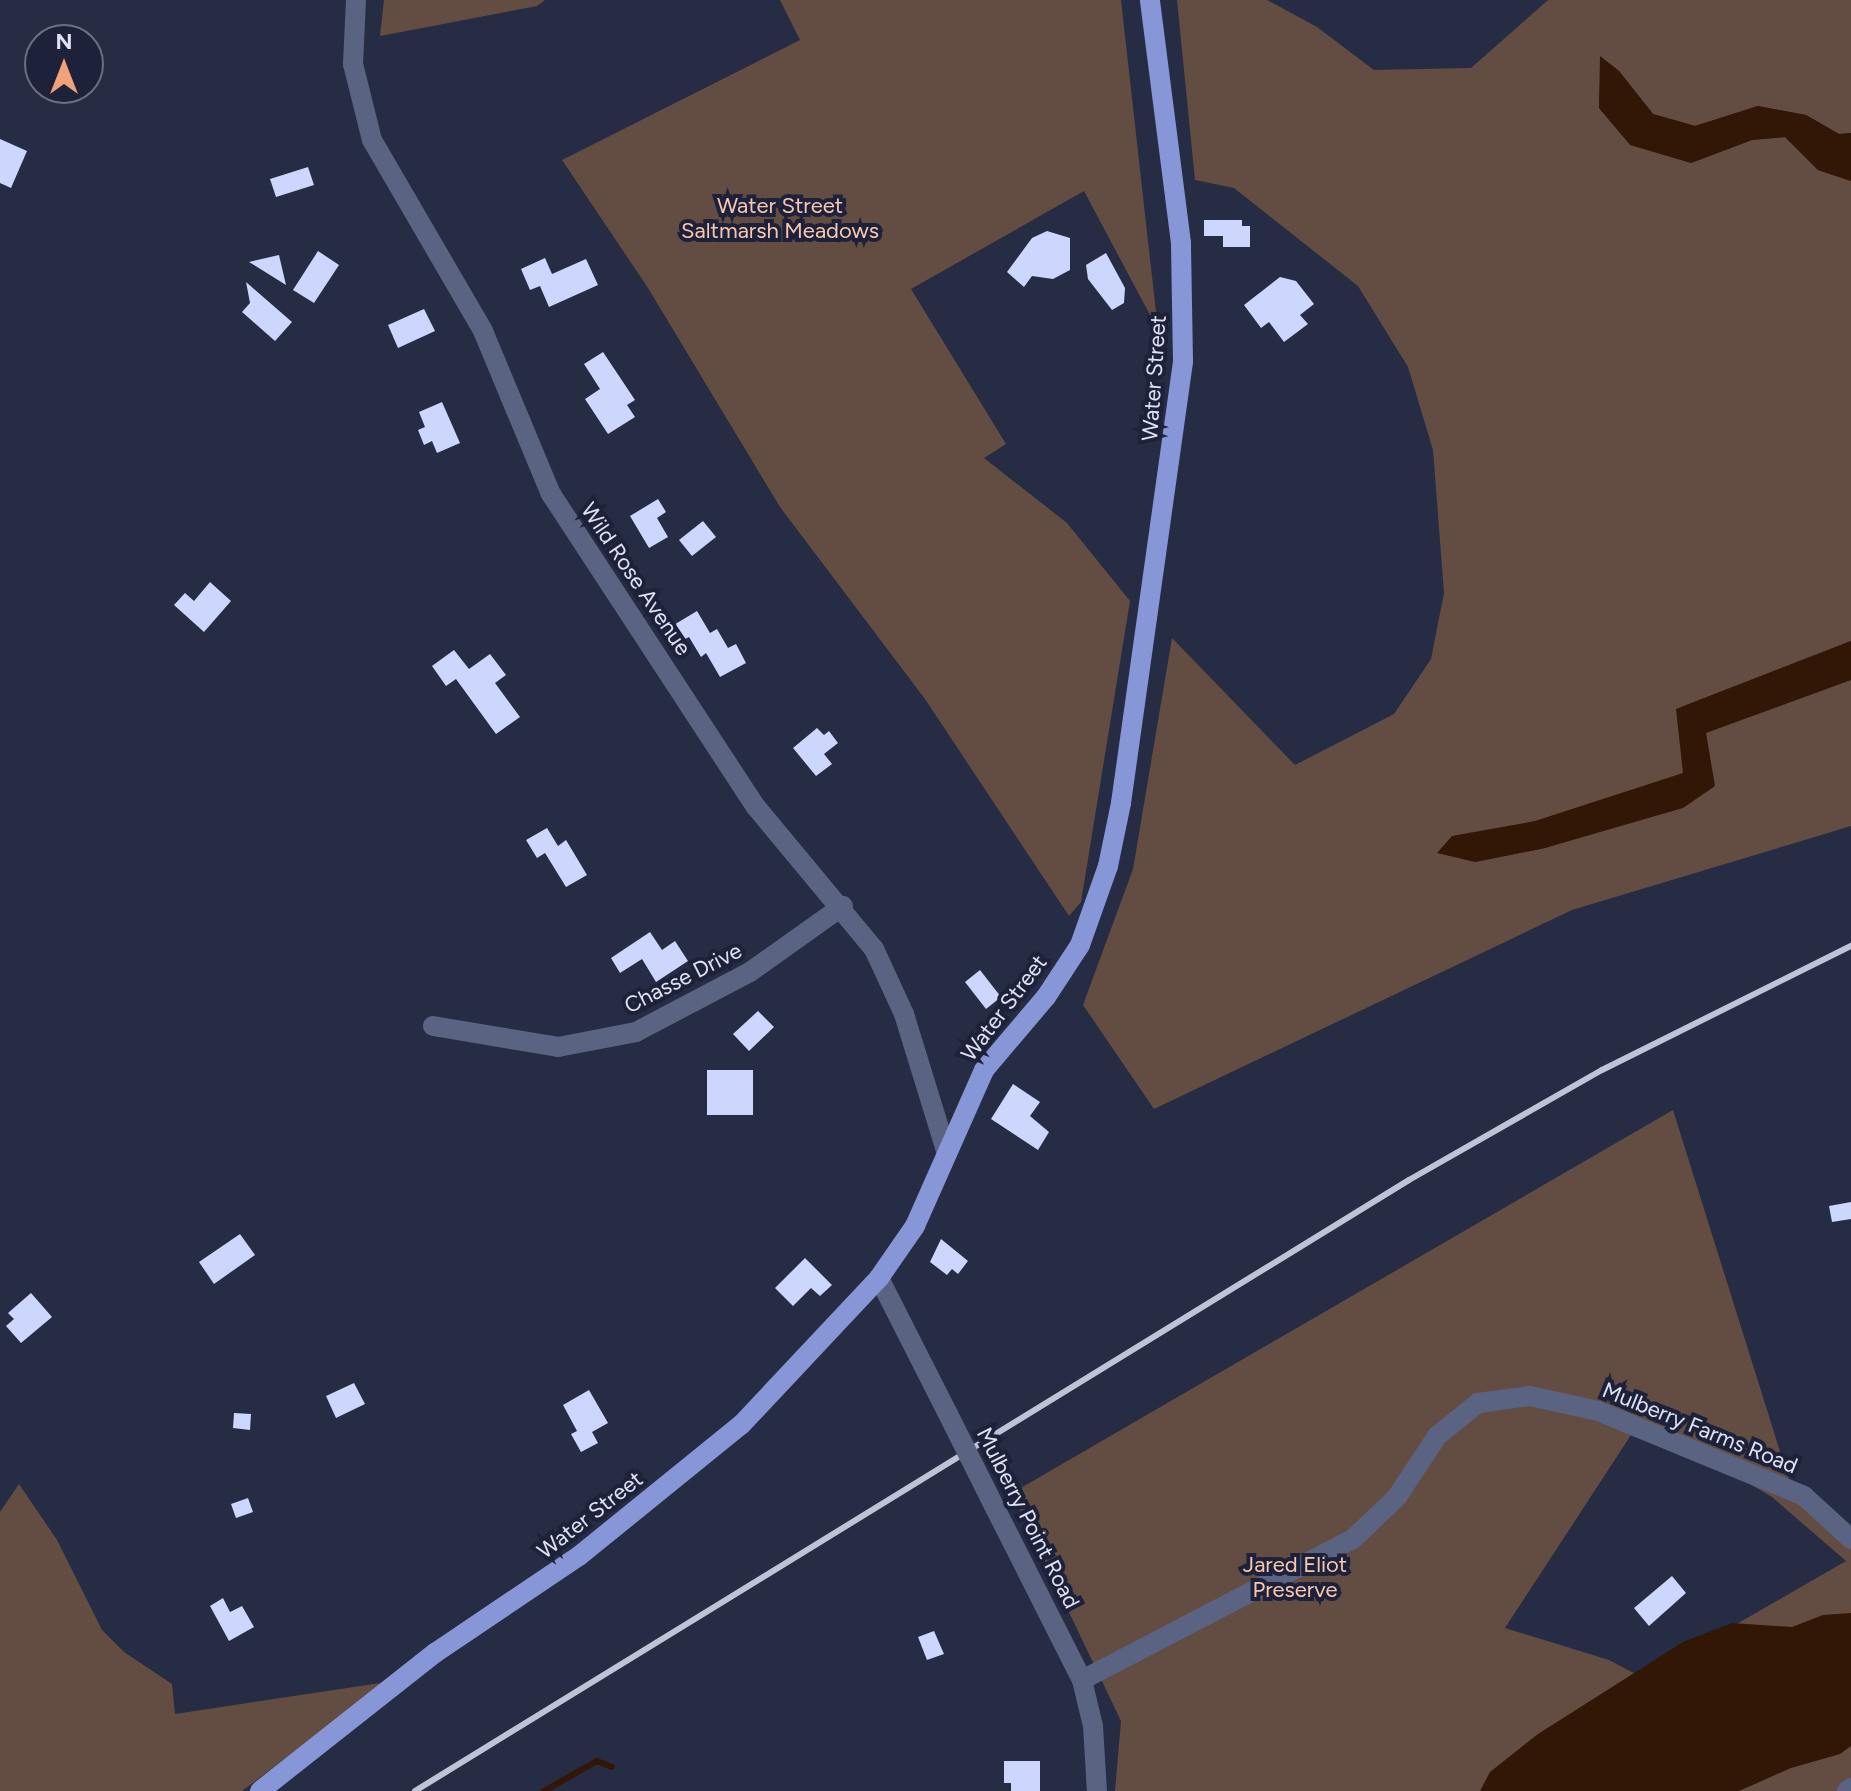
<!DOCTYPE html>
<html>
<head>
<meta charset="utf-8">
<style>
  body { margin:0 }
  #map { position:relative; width:1851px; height:1791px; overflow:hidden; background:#262c44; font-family:Figtree,sans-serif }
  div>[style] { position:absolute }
  .green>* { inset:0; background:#634d42 }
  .water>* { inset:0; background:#321606 }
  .stream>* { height:6px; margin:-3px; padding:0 3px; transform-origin:3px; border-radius:3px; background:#321606 }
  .building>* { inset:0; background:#cdd7fd }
  .minor>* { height:20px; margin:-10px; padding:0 10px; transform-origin:10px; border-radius:10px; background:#5b6382 }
  .major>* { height:20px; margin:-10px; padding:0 10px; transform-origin:10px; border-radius:10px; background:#8796d6 }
  .rail>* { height:6px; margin:-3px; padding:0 3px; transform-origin:3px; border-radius:3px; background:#bfc3d6 }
  .minor-bridge>* { height:20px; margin:-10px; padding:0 10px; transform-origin:10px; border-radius:10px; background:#5b6382 }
  span { translate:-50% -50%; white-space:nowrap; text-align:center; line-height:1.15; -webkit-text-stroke:8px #1d223a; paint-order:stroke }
  .park-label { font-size:22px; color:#f9c7ae }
  .street-label { font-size:22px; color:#dee2f3 }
  .north { position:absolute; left:24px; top:24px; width:80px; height:80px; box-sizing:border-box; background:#1d223a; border:2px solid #6a6f84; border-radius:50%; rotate:0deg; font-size:22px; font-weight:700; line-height:32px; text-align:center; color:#dee2f3 }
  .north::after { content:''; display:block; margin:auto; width:28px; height:36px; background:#f0a27a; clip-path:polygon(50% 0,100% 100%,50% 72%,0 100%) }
</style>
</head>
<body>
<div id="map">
  <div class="green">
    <div style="clip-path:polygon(384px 0,545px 0,537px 6px,380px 36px)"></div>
    <div style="clip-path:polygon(780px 0,1121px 0,1158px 330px,1084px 191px,911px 289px,1006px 444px,984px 458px,1067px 523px,1130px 601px,1081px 902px,1069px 916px,925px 699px,780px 507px,648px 288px,562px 160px,800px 40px)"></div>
    <div style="clip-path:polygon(evenodd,1177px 0,1267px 0,1317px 27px,1374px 70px,1471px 68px,1548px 0,1851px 0,1851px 133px,1839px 134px,1806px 115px,1758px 106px,1695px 126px,1653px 114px,1619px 71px,1601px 57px,1599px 108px,1630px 144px,1691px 163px,1752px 140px,1785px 137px,1818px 170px,1851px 181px,1851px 641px,1684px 706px,1851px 679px,1851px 826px,1572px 910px,1154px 1109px,1083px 1005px,1133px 869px,1172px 638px,1295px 765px,1394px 714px,1431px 659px,1444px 593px,1433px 450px,1408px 367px,1358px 286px,1234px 188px,1195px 180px,1177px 0,1693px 801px,1545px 848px,1475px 862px,1693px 801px)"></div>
    <div style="clip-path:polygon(evenodd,1673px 1110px,1789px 1480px,1851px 1533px,1851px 1791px,1115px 1791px,1121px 1721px,1012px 1493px,1673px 1110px,1631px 1435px,1726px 1470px,1772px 1497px,1846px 1561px,1643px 1678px,1609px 1660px,1505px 1628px,1631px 1435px)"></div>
    <div style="clip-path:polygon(19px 1484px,57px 1540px,102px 1630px,124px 1652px,172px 1684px,175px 1714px,387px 1682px,242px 1791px,0 1791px,0 1512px)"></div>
  </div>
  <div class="water">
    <div style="clip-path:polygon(1600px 56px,1619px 71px,1653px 114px,1695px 126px,1758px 106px,1806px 115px,1839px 134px,1851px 133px,1851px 181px,1818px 170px,1785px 137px,1752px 140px,1691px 163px,1630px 145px,1599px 108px)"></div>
    <div style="clip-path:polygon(1851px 641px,1851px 680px,1706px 733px,1715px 786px,1683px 808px,1545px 848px,1475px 862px,1437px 853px,1452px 836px,1535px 821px,1683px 773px,1676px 709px)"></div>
    <div style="clip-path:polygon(1851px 1613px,1851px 1746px,1840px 1754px,1791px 1768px,1739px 1791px,1480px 1791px,1490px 1772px,1538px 1734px,1683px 1642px,1732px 1623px,1792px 1627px,1823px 1615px)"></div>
  </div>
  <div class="stream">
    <div style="left:544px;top:1791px;width:61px;rotate:-29.5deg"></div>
    <div style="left:597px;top:1761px;width:16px;rotate:22deg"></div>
  </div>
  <div class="building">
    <div style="clip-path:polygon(0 139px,27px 151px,11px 188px,0 183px)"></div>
    <div style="clip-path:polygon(308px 167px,314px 185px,276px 197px,270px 179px)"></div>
    <div style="clip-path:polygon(1204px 220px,1242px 220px,1242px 226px,1250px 226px,1250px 247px,1223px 247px,1223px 236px,1204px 236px)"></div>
    <div style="clip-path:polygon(1047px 231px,1070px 238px,1070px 270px,1053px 279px,1032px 276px,1024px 287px,1007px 272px,1032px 238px)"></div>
    <div style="clip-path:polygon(318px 251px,339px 265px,314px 303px,293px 290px)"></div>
    <div style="clip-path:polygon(1106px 253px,1125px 288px,1124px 303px,1112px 310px,1088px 279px,1086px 265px)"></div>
    <div style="clip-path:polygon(279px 255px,286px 285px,249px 262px)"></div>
    <div style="clip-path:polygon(545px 258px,552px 274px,586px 259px,598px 285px,549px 307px,540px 286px,530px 290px,521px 269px)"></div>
    <div style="clip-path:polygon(1280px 277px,1296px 281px,1314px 304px,1300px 315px,1308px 324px,1284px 342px,1269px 322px,1261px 328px,1244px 305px)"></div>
    <div style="clip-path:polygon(246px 282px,292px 322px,275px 341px,242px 312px,250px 303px)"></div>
    <div style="clip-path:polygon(424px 309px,435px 331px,398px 348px,388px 325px)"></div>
    <div style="clip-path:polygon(603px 352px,635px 400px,627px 405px,635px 417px,608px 434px,585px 399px,600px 389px,584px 364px)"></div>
    <div style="clip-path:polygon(442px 402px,460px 443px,437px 453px,432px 441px,424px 445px,418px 430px,425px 427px,419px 412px)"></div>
    <div style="clip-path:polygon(658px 499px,666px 512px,657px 518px,668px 537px,649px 548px,630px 516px)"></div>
    <div style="clip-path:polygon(703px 521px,716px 537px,692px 556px,679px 540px)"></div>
    <div style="clip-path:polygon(210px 582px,231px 601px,204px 632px,174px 605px,185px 593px,194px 601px)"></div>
    <div style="clip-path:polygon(697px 611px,710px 633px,717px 629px,728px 648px,736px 644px,746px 663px,720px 677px,706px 653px,701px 657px,689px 637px,681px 641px,672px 626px)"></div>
    <div style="clip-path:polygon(454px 650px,469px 669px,490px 654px,506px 675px,495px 683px,520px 717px,496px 734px,456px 679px,446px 686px,432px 666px)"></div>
    <div style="clip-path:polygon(817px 728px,824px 735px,829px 731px,838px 743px,824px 754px,832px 764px,816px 776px,793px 748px)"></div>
    <div style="clip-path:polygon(547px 828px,558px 846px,566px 840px,587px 875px,566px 887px,545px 853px,537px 858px,526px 840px)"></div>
    <div style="clip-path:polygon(650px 932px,662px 950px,675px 941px,688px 961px,656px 982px,642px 959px,620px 973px,611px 958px)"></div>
    <div style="clip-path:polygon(980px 970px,1001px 997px,986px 1009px,965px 982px)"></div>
    <div style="clip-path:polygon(758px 1011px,774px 1027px,749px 1051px,733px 1034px)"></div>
    <div style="clip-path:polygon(707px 1070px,753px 1070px,753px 1115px,707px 1115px)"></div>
    <div style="clip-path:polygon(1013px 1084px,1040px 1102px,1030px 1116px,1049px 1132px,1038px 1150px,991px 1119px)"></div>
    <div style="clip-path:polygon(1851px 1202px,1851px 1219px,1832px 1222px,1829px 1206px)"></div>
    <div style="clip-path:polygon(240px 1234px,255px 1255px,214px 1284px,199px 1262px)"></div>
    <div style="clip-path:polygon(941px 1239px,968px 1261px,958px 1274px,952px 1269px,947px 1275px,930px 1262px)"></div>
    <div style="clip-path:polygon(805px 1258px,832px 1285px,820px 1296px,811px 1288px,793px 1306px,775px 1288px)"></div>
    <div style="clip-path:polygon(31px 1293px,52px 1317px,21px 1343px,6px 1326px,14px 1319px,8px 1313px)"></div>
    <div style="clip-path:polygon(354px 1383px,365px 1404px,336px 1418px,326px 1396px)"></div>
    <div style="clip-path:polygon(589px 1390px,608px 1423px,592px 1432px,598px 1443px,581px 1452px,571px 1434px,577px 1431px,563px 1405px)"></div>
    <div style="clip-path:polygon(234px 1413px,251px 1414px,250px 1430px,233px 1428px)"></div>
    <div style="clip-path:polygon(248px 1498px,253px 1512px,236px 1518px,231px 1504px)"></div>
    <div style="clip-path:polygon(1672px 1576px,1686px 1593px,1649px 1626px,1634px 1608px)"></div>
    <div style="clip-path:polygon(223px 1598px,230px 1612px,242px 1606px,254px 1627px,229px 1641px,210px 1606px)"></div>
    <div style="clip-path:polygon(934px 1631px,944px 1654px,927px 1660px,918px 1637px)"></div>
    <div style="clip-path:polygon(1004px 1761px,1040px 1761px,1040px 1791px,1011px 1791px,1011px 1783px,1004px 1783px)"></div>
  </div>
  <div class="minor">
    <div style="left:356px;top:0;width:64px;rotate:92.7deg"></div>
    <div style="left:353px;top:64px;width:78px;rotate:76deg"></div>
    <div style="left:372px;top:140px;width:221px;rotate:59.8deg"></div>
    <div style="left:483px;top:331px;width:177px;rotate:67.4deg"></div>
    <div style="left:551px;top:494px;width:374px;rotate:56.8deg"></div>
    <div style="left:756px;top:807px;width:185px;rotate:50.3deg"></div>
    <div style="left:874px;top:949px;width:72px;rotate:65.2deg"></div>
    <div style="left:904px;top:1014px;width:146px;rotate:72.9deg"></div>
    <div style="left:433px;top:1026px;width:127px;rotate:9.5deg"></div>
    <div style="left:558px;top:1047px;width:79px;rotate:-10.9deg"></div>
    <div style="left:636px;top:1032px;width:129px;rotate:-27.8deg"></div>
    <div style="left:750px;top:972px;width:114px;rotate:-35.4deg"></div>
    <div style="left:879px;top:1278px;width:150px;rotate:63.1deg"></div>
    <div style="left:989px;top:1496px;width:206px;rotate:63.2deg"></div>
    <div style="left:1082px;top:1680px;width:47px;rotate:76.6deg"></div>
    <div style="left:1093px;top:1726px;width:65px;rotate:86.5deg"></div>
    <div style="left:1082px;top:1680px;width:305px;rotate:-27.5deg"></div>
    <div style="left:1353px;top:1539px;width:61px;rotate:-43.7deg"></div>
    <div style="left:1397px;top:1497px;width:73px;rotate:-56.7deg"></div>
    <div style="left:1437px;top:1436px;width:53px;rotate:-38.8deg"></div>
    <div style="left:1478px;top:1403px;width:52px;rotate:-7.7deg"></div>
    <div style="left:1530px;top:1396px;width:70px;rotate:12.4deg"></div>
    <div style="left:1598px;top:1411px;width:223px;rotate:22.4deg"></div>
    <div style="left:1804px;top:1496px;width:64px;rotate:42.5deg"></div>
    <div style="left:1847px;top:1791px;width:5px;rotate:-37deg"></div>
  </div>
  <div class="major">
    <div style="left:260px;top:1791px;width:223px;rotate:-38.3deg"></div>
    <div style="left:435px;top:1653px;width:174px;rotate:-34deg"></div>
    <div style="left:579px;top:1556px;width:208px;rotate:-39deg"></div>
    <div style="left:741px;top:1425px;width:202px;rotate:-46.8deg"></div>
    <div style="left:879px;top:1278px;width:63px;rotate:-55.3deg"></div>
    <div style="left:915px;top:1226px;width:171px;rotate:-66.1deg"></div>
    <div style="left:984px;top:1070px;width:96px;rotate:-49.7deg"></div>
    <div style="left:1046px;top:997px;width:62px;rotate:-56.8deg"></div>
    <div style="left:1080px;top:945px;width:84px;rotate:-70.5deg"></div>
    <div style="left:1108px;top:866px;width:64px;rotate:-78.3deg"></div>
    <div style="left:1121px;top:803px;width:446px;rotate:-82deg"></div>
    <div style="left:1183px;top:361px;width:118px;rotate:-91deg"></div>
    <div style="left:1181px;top:243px;width:245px;rotate:-97.3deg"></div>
  </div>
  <div class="rail">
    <div style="left:415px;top:1791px;width:1167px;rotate:-31.58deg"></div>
    <div style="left:1409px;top:1180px;width:222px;rotate:-29.7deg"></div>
    <div style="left:1602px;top:1070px;width:278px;rotate:-26.5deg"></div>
  </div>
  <div class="minor-bridge">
    <div style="left:947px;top:1412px;width:94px;rotate:63.4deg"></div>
  </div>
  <div class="park-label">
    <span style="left:780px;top:218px">Water Street<br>Saltmarsh Meadows</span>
    <span style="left:1295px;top:1577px">Jared Eliot<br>Preserve</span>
  </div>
  <div class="street-label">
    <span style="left:1154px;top:378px;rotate:-86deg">Water Street</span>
    <span style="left:636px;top:579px;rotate:56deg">Wild Rose Avenue</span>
    <span style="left:683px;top:978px;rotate:-27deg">Chasse Drive</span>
    <span style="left:1004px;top:1008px;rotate:-53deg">Water Street</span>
    <span style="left:1700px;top:1428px;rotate:22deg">Mulberry Farms Road</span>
    <span style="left:590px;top:1515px;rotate:-38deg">Water Street</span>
    <span style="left:1028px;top:1518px;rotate:63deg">Mulberry Point Road</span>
  </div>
  <div class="north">N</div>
</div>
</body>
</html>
